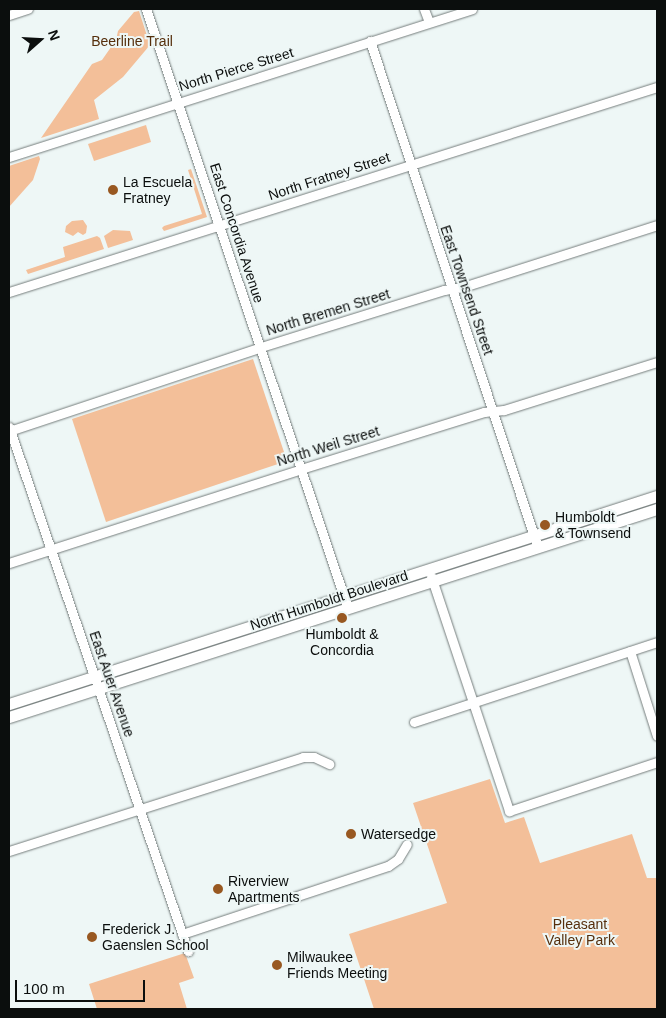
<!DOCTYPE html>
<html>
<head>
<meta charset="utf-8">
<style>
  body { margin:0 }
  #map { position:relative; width:666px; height:1018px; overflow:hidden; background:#eef7f6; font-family:Helvetica,sans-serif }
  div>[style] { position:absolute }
  .green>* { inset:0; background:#f3bf99 }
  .roads { filter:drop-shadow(0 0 1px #757d7c) drop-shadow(0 0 1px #757d7c) }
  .minor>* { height:9px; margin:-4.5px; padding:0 4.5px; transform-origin:4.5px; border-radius:4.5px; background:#fff }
  .major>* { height:11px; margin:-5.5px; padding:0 5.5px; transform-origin:5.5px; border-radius:5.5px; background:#fff }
  .dots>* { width:14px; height:14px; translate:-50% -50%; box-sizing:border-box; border:2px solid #eef7f6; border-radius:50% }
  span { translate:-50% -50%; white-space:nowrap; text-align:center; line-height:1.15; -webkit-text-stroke:4px #eef7f6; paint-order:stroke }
  .park-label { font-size:14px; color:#562f0c }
  .street-label { font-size:14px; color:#0b0e0d }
  .poi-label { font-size:14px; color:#0b0e0d }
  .left { translate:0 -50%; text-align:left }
  .frame { position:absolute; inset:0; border:10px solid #0b0e0d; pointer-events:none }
  .north { position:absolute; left:15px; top:15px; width:50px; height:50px; -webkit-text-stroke:4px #eef7f6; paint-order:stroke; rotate:71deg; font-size:14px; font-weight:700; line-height:20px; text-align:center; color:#0b0e0d }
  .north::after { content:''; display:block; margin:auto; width:18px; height:22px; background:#0b0e0d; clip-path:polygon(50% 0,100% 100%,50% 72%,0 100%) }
  .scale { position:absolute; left:15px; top:980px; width:130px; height:22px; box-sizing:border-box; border:2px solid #0b0e0d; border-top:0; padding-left:6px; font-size:15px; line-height:18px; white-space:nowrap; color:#0b0e0d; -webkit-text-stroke:4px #eef7f6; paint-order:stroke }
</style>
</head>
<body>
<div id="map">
  <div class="green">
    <div style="clip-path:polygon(139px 11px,150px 45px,123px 77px,94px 100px,99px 119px,41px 138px,92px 64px,102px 60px,116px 40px,118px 31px,134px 12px)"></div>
    <div style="clip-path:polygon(146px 125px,151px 142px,94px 161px,88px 144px)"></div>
    <div style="clip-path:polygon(39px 156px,40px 159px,33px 180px,9px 207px,9px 166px)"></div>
    <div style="clip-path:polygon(191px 169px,207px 217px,164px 231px,162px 228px,164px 226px,202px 214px,188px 170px)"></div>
    <div style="clip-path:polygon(83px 220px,87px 226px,86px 233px,83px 235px,78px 232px,73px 236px,65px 232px,66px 226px,72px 221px)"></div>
    <div style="clip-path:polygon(113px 230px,130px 231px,133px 240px,108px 248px,104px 236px)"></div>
    <div style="clip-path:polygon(97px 236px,100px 238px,104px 249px,28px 274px,26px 270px,65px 257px,63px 247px)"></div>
    <div style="clip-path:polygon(253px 359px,287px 461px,106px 522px,72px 419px)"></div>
    <div style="clip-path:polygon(490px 779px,505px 823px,524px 817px,540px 863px,632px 834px,647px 878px,657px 878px,657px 1009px,374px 1009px,349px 934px,447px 903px,413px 803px)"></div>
    <div style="clip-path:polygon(185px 953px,194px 978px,179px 983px,187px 1009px,97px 1009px,89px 984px)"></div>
  </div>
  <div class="roads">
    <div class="minor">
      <div style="left:146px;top:9px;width:633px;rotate:71.39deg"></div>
      <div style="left:424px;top:9px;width:14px;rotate:69deg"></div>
      <div style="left:9px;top:15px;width:20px;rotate:-18deg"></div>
      <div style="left:370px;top:41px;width:528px;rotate:71.67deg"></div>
      <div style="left:9px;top:157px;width:486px;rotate:-17.7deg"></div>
      <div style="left:9px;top:292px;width:680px;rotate:-17.56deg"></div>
      <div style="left:9px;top:427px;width:554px;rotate:71.14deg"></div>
      <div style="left:9px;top:431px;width:266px;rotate:-18.4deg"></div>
      <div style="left:261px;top:347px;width:192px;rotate:-17.3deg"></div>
      <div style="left:444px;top:290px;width:19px;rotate:-9deg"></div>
      <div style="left:463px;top:287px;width:204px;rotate:-17.7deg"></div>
      <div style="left:9px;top:563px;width:307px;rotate:-17.8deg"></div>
      <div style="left:301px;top:469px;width:192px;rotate:-17.3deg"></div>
      <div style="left:484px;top:412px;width:20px;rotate:-6deg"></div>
      <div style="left:504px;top:410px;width:160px;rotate:-17.4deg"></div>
      <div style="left:431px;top:576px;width:248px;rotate:71.6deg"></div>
      <div style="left:509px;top:811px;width:156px;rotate:-18.3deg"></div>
      <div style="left:630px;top:651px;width:89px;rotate:72.4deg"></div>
      <div style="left:414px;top:722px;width:256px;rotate:-18.2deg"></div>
      <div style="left:9px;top:851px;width:309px;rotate:-17.7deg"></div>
      <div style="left:303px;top:757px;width:11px"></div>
      <div style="left:314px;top:757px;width:17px;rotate:25deg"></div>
      <div style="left:182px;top:934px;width:217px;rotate:-18.3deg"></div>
      <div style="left:388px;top:866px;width:12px;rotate:-35deg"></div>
      <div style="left:398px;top:859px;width:17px;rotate:-59deg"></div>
    </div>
    <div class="major">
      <div style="left:9px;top:704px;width:681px;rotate:-17.8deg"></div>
      <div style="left:9px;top:717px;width:681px;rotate:-17.8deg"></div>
    </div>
  </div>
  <div class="dots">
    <div style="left:113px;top:190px;background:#985821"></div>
    <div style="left:545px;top:525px;background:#985821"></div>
    <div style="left:342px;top:618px;background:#985821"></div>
    <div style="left:351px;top:834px;background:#985821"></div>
    <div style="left:218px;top:889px;background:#985821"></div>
    <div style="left:92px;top:937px;background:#985821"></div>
    <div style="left:277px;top:965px;background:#985821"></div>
  </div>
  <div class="park-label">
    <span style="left:132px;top:41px">Beerline Trail</span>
    <span style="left:580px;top:932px">Pleasant<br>Valley Park</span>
  </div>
  <div class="street-label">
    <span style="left:236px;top:69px;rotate:-17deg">North Pierce Street</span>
    <span style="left:329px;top:176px;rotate:-18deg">North Fratney Street</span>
    <span style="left:237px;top:233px;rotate:72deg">East Concordia Avenue</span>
    <span style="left:467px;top:290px;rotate:71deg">East Townsend Street</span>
    <span style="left:328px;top:312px;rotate:-17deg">North Bremen Street</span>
    <span style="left:328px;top:446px;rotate:-17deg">North Weil Street</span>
    <span style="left:329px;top:600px;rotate:-18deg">North Humboldt Boulevard</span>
    <span style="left:112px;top:684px;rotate:71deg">East Auer Avenue</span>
  </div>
  <div class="poi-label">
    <span class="left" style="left:123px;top:190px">La Escuela<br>Fratney</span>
    <span class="left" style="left:555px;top:525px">Humboldt<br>&amp; Townsend</span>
    <span style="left:342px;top:642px">Humboldt &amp;<br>Concordia</span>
    <span class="left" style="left:361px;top:834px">Watersedge</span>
    <span class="left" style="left:228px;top:889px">Riverview<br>Apartments</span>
    <span class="left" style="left:102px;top:937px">Frederick J.<br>Gaenslen School</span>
    <span class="left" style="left:287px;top:965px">Milwaukee<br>Friends Meeting</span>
  </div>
  <div class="frame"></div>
  <div class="north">N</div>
  <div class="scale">100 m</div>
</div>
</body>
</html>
